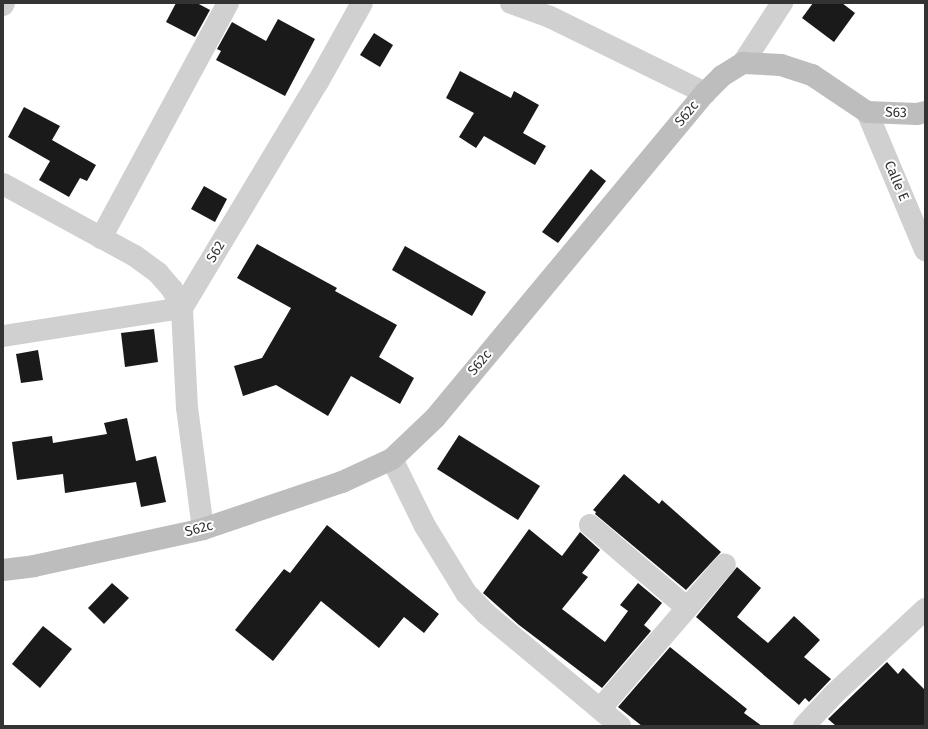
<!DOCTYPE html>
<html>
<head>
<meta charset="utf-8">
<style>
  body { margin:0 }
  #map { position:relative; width:928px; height:729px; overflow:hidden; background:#fff; font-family:"Fira Sans",sans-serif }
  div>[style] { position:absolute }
  .building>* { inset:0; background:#1a1a1a }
  .minor>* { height:22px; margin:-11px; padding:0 11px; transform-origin:11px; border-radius:11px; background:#d0d0d0 }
  .secondary>* { height:22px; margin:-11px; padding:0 11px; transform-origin:11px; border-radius:11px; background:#bdbdbd }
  span { translate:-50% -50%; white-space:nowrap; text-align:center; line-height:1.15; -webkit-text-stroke:4px #fff; paint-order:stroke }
  .street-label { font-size:14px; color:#333 }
  .frame { position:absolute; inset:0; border:4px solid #333; pointer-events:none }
</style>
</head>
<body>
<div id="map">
  <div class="building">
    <div style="clip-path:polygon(176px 3px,197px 3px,210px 10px,195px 37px,166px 22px)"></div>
    <div style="clip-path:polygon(813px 3px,842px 3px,855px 13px,834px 42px,802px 18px)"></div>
    <div style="clip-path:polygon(278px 19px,315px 39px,285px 96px,216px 60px,221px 51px,217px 49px,232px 22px,266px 41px)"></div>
    <div style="clip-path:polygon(374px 33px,393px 45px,380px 67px,360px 55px)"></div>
    <div style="clip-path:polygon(460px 71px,511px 98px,514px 91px,539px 105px,523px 133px,546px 146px,535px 165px,484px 136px,476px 148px,459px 137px,474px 113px,446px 98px)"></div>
    <div style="clip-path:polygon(24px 107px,60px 126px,52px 140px,96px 165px,87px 181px,80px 178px,69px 197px,39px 180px,50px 161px,8px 137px)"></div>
    <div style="clip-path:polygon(591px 169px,606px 181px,558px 243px,542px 232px)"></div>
    <div style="clip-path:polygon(204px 186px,227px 199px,215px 222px,191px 209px)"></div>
    <div style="clip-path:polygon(257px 244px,337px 288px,335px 291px,397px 325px,379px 357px,414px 378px,400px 404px,351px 376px,328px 416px,276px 385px,243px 396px,234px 366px,262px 358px,291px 308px,237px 278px)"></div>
    <div style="clip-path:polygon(405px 246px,486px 292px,472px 316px,392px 270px)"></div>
    <div style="clip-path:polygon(154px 329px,158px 362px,125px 367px,121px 333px)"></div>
    <div style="clip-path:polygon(38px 350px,43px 380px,21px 383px,16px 354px)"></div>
    <div style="clip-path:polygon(127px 418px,136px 461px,156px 456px,166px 502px,141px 507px,136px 482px,65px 493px,63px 474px,17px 480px,12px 442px,52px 436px,53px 443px,107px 434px,104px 423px)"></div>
    <div style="clip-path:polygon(459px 435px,540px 486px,518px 520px,437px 469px)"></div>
    <div style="clip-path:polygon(624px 474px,659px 504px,662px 500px,721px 552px,686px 590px,595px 514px,596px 512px,593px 510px)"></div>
    <div style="clip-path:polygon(327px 525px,439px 614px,424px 633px,404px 617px,379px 648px,321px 601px,273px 661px,235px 630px,284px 569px,290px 573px)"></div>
    <div style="clip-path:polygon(529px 529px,562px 556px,580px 532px,600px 550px,582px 573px,588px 577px,562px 609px,605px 642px,628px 611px,620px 605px,638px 583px,662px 603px,644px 625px,651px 631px,602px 688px,519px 625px,483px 593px)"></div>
    <div style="clip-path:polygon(737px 567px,761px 588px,737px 617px,768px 643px,794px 616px,820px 640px,804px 657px,831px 679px,809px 702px,805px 698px,799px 705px,696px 617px)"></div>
    <div style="clip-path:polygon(112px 583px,129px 598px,104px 624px,88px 608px)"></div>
    <div style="clip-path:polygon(43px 626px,72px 649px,40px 688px,12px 664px)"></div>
    <div style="clip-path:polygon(670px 647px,747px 709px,744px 713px,762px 726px,642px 726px,618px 707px)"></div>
    <div style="clip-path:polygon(887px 662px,898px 674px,903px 668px,925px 690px,925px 726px,836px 726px,828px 719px)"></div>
  </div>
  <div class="minor">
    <div style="left:511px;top:3px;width:41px;rotate:19.7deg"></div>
    <div style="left:550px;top:17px;width:173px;rotate:26.1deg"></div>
    <div style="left:3px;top:5px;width:2px;rotate:-63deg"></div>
    <div style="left:743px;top:63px;width:72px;rotate:-57deg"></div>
    <div style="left:867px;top:112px;width:150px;rotate:67.2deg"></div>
    <div style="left:3px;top:184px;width:150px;rotate:28.6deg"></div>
    <div style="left:135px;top:256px;width:29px;rotate:36deg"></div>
    <div style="left:158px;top:273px;width:21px;rotate:49deg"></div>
    <div style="left:172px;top:289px;width:21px;rotate:62deg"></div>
    <div style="left:182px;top:308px;width:181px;rotate:171.1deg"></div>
    <div style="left:101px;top:238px;width:267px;rotate:-61.6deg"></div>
    <div style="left:392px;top:459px;width:75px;rotate:63.8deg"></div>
    <div style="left:425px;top:526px;width:79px;rotate:58.5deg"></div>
    <div style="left:466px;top:593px;width:28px;rotate:46deg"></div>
    <div style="left:485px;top:613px;width:176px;rotate:39.9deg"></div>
    <div style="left:590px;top:525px;width:126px;rotate:40.5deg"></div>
    <div style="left:203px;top:529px;width:122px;rotate:-97.5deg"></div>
    <div style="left:187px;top:408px;width:100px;rotate:-92.9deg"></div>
    <div style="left:182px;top:308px;width:264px;rotate:-59deg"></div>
    <div style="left:318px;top:82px;width:90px;rotate:-60.9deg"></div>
    <div style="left:600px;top:709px;width:191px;rotate:-49.2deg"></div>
    <div style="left:804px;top:726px;width:44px;rotate:-46.8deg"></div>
    <div style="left:834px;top:694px;width:125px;rotate:-43deg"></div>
  </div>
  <div class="secondary">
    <div style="left:3px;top:570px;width:31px;rotate:-7deg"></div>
    <div style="left:34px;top:566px;width:173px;rotate:-12.3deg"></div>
    <div style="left:203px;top:529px;width:147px;rotate:-18.7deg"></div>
    <div style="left:342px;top:482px;width:55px;rotate:-24.7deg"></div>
    <div style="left:392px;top:459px;width:59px;rotate:-43.6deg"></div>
    <div style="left:435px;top:418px;width:423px;rotate:-50.3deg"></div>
    <div style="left:705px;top:93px;width:24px;rotate:-45deg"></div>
    <div style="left:722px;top:76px;width:25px;rotate:-32deg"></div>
    <div style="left:743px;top:63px;width:38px;rotate:3deg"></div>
    <div style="left:781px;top:65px;width:33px;rotate:18deg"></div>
    <div style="left:812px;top:75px;width:66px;rotate:33.9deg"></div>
    <div style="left:867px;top:112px;width:50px;rotate:2.3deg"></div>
    <div style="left:917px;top:114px;width:8px;rotate:-14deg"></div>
  </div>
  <div class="street-label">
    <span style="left:896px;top:113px;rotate:2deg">S63</span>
    <span style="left:687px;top:114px;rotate:-50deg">S62c</span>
    <span style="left:896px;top:181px;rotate:67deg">Calle E</span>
    <span style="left:216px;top:252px;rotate:-59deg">S62</span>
    <span style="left:480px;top:363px;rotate:-50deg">S62c</span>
    <span style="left:199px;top:529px;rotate:-15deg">S62c</span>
  </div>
  <div class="frame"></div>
</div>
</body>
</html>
